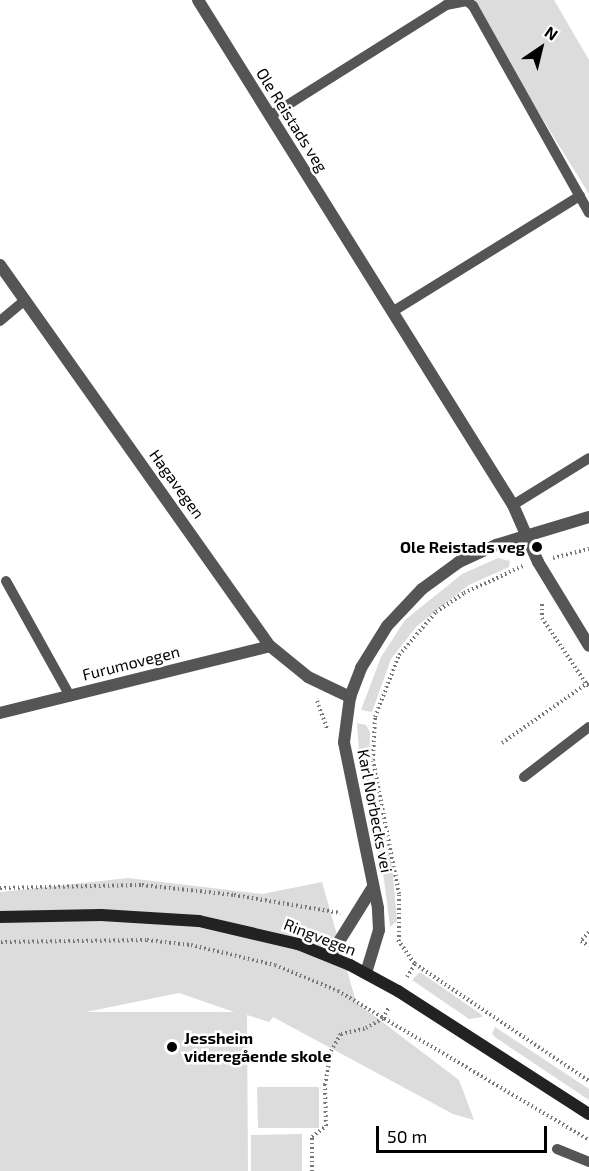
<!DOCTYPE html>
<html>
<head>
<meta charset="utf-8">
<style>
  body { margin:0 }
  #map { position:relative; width:589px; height:1171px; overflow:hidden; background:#fff; font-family:"Exo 2",sans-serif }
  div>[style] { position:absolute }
  .green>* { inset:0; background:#dcdcdc }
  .path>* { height:4px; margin-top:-2px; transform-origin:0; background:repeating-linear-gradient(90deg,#777 0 1.5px,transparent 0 4.5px) }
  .service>* { height:10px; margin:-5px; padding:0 5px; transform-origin:5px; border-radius:5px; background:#555 }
  .minor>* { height:12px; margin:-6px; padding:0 6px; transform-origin:6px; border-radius:6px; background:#555 }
  .secondary>* { height:12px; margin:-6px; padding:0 6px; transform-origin:6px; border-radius:6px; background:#222 }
  .dots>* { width:16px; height:16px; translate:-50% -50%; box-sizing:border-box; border:3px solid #fff; border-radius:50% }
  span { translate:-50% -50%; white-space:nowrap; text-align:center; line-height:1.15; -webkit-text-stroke:5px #fff; paint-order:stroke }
  .street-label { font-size:16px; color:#000 }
  .poi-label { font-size:16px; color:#000; font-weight:700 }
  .right { translate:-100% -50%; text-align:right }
  .left { translate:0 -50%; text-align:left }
  .north { position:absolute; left:511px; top:18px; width:60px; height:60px; -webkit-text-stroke:4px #fff; paint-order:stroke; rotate:35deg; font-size:16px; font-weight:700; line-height:24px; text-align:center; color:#000 }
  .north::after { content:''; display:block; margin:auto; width:21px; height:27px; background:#000; clip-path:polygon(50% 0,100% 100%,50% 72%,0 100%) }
  .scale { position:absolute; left:376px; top:1126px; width:171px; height:27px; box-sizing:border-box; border:3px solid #000; border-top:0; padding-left:8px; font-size:18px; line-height:21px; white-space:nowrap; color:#000; -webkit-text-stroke:4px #fff; paint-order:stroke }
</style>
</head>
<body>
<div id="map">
  <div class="green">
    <div style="clip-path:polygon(469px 0,554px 0,589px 60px,589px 194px)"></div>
    <div style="clip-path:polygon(498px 558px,510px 561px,509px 567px,469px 585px,417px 626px,391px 659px,372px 712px,361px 710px,381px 657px,405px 620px,462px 574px)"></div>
    <div style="clip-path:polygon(357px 723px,366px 725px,370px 732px,369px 778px,392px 867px,396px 908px,397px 921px,390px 927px,382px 864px,361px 781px)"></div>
    <div style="clip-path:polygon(evenodd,128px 878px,262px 894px,322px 882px,356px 1002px,459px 1080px,474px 1120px,453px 1114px,273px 1017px,269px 1022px,247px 1015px,248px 1171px,0 1171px,0 892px,128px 878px,179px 993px,234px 1012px,86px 1012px,179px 993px)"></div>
    <div style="clip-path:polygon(420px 972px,482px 1015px,482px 1017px,469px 1019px,412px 980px)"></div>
    <div style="clip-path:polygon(495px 1027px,589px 1089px,589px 1100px,496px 1038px,492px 1034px)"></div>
    <div style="clip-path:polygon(257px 1087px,319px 1087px,319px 1128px,258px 1128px)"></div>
    <div style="clip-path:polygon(302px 1134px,302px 1171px,251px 1171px,251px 1135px)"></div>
  </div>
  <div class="path">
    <div style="left:553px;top:558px;width:37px;rotate:-14deg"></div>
    <div style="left:542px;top:604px;width:14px;rotate:90deg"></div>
    <div style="left:542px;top:618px;width:84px;rotate:56.1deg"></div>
    <div style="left:317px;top:701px;width:29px;rotate:70deg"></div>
    <div style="left:502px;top:743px;width:106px;rotate:-35deg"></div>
    <div style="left:0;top:888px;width:142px;rotate:-1.2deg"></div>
    <div style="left:142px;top:885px;width:93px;rotate:6.2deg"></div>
    <div style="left:234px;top:895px;width:108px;rotate:9.6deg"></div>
    <div style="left:589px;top:932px;width:12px;rotate:132deg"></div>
    <div style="left:581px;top:941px;width:9px;rotate:32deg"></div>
    <div style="left:398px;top:940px;width:29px;rotate:55deg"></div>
    <div style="left:415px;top:964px;width:210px;rotate:33.9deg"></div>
    <div style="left:399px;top:941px;width:47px;rotate:-90deg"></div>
    <div style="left:399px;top:894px;width:136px;rotate:-101deg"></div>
    <div style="left:373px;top:760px;width:43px;rotate:-87.3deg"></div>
    <div style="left:375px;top:717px;width:66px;rotate:-68.8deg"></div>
    <div style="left:399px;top:655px;width:57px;rotate:-49.3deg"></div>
    <div style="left:436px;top:612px;width:34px;rotate:-34deg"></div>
    <div style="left:464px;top:593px;width:65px;rotate:-24.6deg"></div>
    <div style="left:1px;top:942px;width:146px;rotate:-0.8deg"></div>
    <div style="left:147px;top:940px;width:44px;rotate:6.5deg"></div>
    <div style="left:191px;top:945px;width:86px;rotate:13.4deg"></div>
    <div style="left:275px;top:965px;width:68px;rotate:22.4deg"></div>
    <div style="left:338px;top:991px;width:292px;rotate:30.7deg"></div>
    <div style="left:407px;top:977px;width:15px;rotate:-58deg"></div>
    <div style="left:312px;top:1171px;width:34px;rotate:-90deg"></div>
    <div style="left:312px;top:1137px;width:18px;rotate:-38deg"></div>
    <div style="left:326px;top:1126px;width:41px;rotate:-91.4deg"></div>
    <div style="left:325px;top:1085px;width:35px;rotate:-80deg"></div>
    <div style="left:331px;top:1051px;width:20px;rotate:-60deg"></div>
    <div style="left:341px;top:1034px;width:26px;rotate:-13deg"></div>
    <div style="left:366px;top:1028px;width:20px;rotate:-30deg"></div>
    <div style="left:383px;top:1018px;width:13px;rotate:-61deg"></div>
  </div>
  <div class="service">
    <div style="left:270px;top:116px;width:208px;rotate:-32.2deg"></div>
    <div style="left:446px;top:5px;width:21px;rotate:-11deg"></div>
    <div style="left:467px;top:1px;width:8px;rotate:40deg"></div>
    <div style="left:473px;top:6px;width:237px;rotate:60.7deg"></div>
    <div style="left:392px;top:312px;width:221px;rotate:-31.7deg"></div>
    <div style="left:0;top:321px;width:33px;rotate:-40deg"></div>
    <div style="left:513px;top:505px;width:89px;rotate:-31.7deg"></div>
    <div style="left:6px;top:581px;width:132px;rotate:60.9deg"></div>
    <div style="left:524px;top:777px;width:82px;rotate:-37.6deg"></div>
    <div style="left:557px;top:1149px;width:35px;rotate:22deg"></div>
  </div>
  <div class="minor">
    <div style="left:198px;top:0;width:595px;rotate:58.05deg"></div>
    <div style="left:513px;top:505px;width:62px;rotate:66.3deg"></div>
    <div style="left:538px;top:562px;width:98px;rotate:58.7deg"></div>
    <div style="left:0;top:265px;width:467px;rotate:54.7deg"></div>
    <div style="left:270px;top:646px;width:49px;rotate:39.2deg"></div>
    <div style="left:308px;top:677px;width:47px;rotate:25.5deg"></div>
    <div style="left:0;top:713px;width:278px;rotate:-13.9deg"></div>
    <div style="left:330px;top:956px;width:81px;rotate:-58.1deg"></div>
    <div style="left:366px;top:973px;width:45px;rotate:-73.2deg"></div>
    <div style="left:379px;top:930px;width:22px;rotate:-93deg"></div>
    <div style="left:378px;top:908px;width:169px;rotate:-101.6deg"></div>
    <div style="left:344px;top:742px;width:45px;rotate:-82.4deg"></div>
    <div style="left:350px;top:697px;width:31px;rotate:-69deg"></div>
    <div style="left:361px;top:668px;width:49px;rotate:-58.2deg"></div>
    <div style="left:387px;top:626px;width:51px;rotate:-46.6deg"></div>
    <div style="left:422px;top:589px;width:46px;rotate:-36.1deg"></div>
    <div style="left:459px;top:562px;width:41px;rotate:-24.7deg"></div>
    <div style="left:496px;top:545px;width:97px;rotate:-16.8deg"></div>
  </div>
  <div class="secondary">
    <div style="left:0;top:917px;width:101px;rotate:-1.1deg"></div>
    <div style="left:101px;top:915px;width:98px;rotate:3.5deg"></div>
    <div style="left:199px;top:921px;width:102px;rotate:13.1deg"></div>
    <div style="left:298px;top:944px;width:56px;rotate:22deg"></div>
    <div style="left:350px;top:965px;width:55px;rotate:28.4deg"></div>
    <div style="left:398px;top:991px;width:227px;rotate:32.8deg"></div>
  </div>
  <div class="dots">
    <div style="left:537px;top:547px;background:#000"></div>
    <div style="left:172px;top:1047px;background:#000"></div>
  </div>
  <div class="street-label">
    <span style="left:292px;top:120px;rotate:58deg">Ole Reistads veg</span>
    <span style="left:177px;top:484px;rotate:54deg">Hagavegen</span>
    <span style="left:131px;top:663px;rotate:-14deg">Furumovegen</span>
    <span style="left:375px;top:811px;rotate:79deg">Karl Norbecks vei</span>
    <span style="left:320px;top:937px;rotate:21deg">Ringvegen</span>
  </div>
  <div class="poi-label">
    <span class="right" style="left:525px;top:547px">Ole Reistads veg</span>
    <span class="left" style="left:184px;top:1047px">Jessheim<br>videregående skole</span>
  </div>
  <div class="north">N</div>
  <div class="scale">50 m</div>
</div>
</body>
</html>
